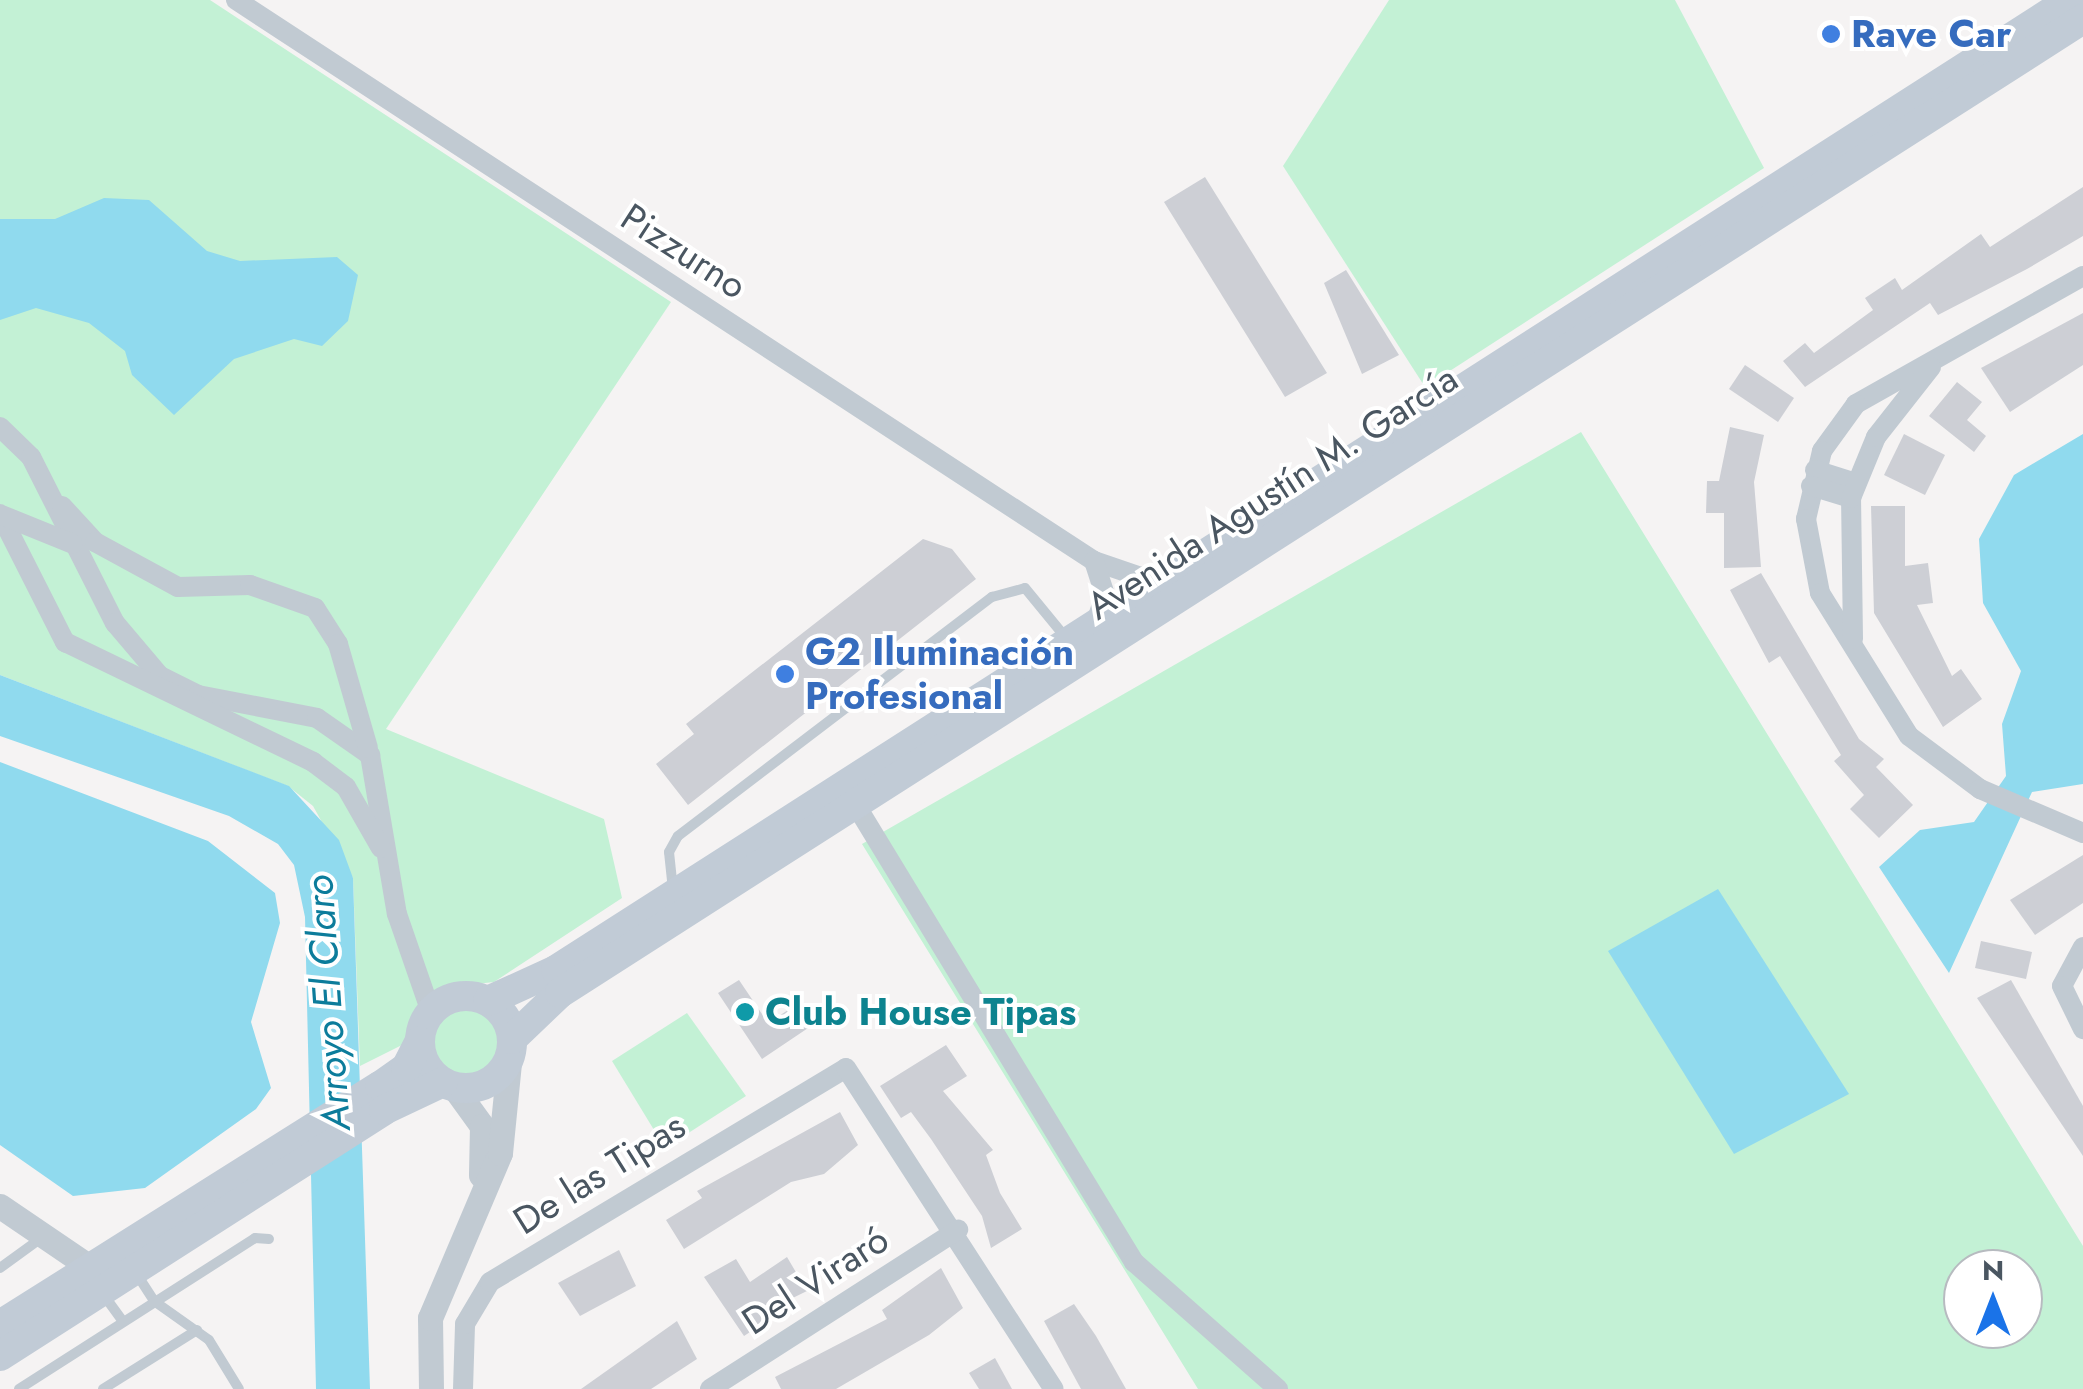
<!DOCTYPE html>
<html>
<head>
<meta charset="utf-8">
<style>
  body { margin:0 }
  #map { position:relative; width:2083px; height:1389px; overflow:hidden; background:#f5f3f3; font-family:Jost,sans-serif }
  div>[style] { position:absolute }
  .green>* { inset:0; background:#c3f1d5 }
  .round { border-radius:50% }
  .water>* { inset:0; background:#90daee }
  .building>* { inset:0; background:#cdcfd5 }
  .service>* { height:10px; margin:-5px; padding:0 5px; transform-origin:5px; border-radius:5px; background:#c1cad2 }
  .minor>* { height:20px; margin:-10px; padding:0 10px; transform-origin:10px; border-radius:10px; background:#c1cad2 }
  .tertiary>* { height:25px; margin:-12.5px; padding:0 12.5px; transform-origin:12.5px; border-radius:12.5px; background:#c1cad2 }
  .secondary>* { height:30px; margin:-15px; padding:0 15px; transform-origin:15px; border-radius:15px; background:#c1cbd6 }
  .secondary>.ring { margin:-15px; padding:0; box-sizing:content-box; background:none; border:30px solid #c1cbd6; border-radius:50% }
  .dots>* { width:28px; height:28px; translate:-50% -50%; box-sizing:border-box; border:5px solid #fff; border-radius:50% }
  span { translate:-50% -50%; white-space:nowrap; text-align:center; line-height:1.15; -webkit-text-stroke:8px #fff; paint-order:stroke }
  .shop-label { font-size:38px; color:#366cbe; font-weight:700 }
  .left { translate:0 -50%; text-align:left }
  .street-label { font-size:38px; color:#4a5661 }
  .culture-label { font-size:38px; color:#0d838f; font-weight:700 }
  .water-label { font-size:40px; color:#0c7c9b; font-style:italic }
  .north { position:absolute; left:1943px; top:1249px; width:100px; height:100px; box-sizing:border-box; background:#fff; border:2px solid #b7bbc0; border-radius:50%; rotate:0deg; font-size:28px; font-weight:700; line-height:40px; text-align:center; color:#4a5661 }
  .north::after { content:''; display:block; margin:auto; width:35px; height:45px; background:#1a73e8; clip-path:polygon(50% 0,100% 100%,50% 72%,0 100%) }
</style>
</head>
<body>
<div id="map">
  <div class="green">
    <div style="clip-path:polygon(0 0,210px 0,671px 302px,386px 729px,604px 819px,622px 898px,494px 982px,440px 988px,404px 1044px,360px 1066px,353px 878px,313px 806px,288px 786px,0 675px)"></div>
    <div style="clip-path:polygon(1389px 0,1675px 0,1764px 168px,1425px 387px,1283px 166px)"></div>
    <div style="clip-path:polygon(evenodd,1581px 432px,2083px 1246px,2083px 1389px,1198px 1389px,862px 844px,1581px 432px,1963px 1269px,2023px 1269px,2023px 1329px,1963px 1329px,1963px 1269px)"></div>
    <div class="round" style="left:432px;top:1009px;width:70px;height:70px"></div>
    <div style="clip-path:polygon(687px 1013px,746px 1096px,665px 1148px,612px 1061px)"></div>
  </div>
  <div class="water">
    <div style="clip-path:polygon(104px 198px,149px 200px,207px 251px,240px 261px,337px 257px,358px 275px,348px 321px,322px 346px,294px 339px,234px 359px,174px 415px,132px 375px,125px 351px,89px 323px,36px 308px,0 320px,0 219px,55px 219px)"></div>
    <div style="clip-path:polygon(2083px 434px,2083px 784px,2032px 792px,1949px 973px,1879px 867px,1920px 830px,1974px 822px,2006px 776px,2002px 724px,2021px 671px,1983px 603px,1979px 539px,2014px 475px)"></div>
    <div style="clip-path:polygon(0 675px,289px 786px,339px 840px,353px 878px,370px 1389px,316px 1389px,305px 917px,294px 865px,278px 844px,229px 816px,0 736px)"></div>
    <div style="clip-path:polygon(0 762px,208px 841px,275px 893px,280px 923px,251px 1022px,271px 1088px,256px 1109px,145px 1188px,73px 1196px,0 1145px)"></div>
    <div style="clip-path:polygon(1718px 889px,1849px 1094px,1734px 1154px,1608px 951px)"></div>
  </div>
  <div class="building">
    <div style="clip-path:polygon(1205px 177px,1327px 373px,1285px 397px,1164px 202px)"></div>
    <div style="clip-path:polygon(2083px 187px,2083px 236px,2027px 269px,1938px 315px,1930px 303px,1805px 387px,1783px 361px,1805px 343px,1814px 353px,1873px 310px,1865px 298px,1895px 278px,1902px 290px,1981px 234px,1990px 247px)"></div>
    <div style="clip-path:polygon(1346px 270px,1399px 355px,1362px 374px,1324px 283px)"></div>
    <div style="clip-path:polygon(2083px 313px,2083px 365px,2010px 412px,1981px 368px)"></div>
    <div style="clip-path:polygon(1745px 365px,1794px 398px,1778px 422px,1729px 389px)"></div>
    <div style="clip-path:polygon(1957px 382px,1982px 402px,1967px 420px,1986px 436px,1974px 452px,1929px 416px)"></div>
    <div style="clip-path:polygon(1730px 427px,1764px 435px,1754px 482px,1761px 567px,1724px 568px,1724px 513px,1706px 513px,1707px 481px,1719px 481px)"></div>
    <div style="clip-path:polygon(1904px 434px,1945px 455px,1925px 495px,1884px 475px)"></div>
    <div style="clip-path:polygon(1871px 506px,1905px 506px,1905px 566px,1928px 563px,1933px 603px,1917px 605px,1952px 676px,1961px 669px,1982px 699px,1943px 727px,1874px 613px)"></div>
    <div style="clip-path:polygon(923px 539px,952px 549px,976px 579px,688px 805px,656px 764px,694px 734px,686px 724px)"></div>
    <div style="clip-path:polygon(1761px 573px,1859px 739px,1884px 759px,1876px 767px,1913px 805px,1879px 838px,1850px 809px,1864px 795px,1834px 761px,1841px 755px,1780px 656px,1769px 663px,1730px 590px)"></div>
    <div style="clip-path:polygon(2083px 855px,2083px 903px,2035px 935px,2010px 900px)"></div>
    <div style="clip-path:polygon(1981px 941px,2032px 952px,2026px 979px,1975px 968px)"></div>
    <div style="clip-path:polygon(739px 980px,768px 1023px,802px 1001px,817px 1022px,762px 1059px,718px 993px)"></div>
    <div style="clip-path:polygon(2011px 980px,2083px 1106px,2083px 1156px,1977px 998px)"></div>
    <div style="clip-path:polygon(946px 1045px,967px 1076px,943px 1091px,993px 1150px,986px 1155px,1000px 1193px,1022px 1229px,991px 1248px,982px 1216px,931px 1139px,911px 1112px,901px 1118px,880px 1086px)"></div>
    <div style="clip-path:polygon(840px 1112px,858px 1145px,824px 1174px,791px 1182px,684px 1249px,666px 1220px,702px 1198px,697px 1191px)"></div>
    <div style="clip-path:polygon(619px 1250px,636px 1286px,580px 1316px,558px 1283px)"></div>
    <div style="clip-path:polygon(787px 1257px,807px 1291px,766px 1311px,771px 1318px,744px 1336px,704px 1277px,736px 1259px,750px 1282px)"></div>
    <div style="clip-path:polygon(941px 1268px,963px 1308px,929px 1335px,836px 1389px,781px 1389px,775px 1377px,887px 1319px,882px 1310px)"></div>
    <div style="clip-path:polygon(1074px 1304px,1096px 1336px,1126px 1389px,1081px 1389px,1044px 1321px)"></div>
    <div style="clip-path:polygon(677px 1321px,697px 1359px,651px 1389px,581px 1389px)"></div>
    <div style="clip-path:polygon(995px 1358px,1012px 1389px,979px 1389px,969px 1373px)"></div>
  </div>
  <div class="service">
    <div style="left:673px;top:890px;width:38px;rotate:-96deg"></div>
    <div style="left:669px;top:852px;width:18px;rotate:-61deg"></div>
    <div style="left:678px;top:836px;width:395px;rotate:-37.3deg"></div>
    <div style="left:992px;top:597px;width:34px;rotate:-15deg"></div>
    <div style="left:1025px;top:588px;width:65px;rotate:50.6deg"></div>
    <div style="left:0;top:1268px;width:54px;rotate:-36deg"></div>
    <div style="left:136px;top:1273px;width:33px;rotate:57deg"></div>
    <div style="left:154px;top:1301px;width:67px;rotate:35.3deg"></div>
    <div style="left:209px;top:1340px;width:57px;rotate:58.5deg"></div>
    <div style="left:103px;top:1294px;width:34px;rotate:54deg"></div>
    <div style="left:19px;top:1389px;width:280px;rotate:-32.6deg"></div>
    <div style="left:255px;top:1238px;width:14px;rotate:4deg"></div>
    <div style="left:103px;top:1389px;width:111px;rotate:-32.1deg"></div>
  </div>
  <div class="minor">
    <div style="left:236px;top:0;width:1025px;rotate:33.18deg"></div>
    <div style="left:1094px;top:561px;width:71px;rotate:18.9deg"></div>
    <div style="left:2083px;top:276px;width:261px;rotate:150.6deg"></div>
    <div style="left:1856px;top:404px;width:58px;rotate:125.9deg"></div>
    <div style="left:1822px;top:451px;width:70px;rotate:103.2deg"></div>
    <div style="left:1806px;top:519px;width:75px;rotate:79.3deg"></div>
    <div style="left:1820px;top:593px;width:168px;rotate:58.1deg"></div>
    <div style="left:1909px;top:736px;width:89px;rotate:36.7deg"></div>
    <div style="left:1980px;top:789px;width:112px;rotate:23.1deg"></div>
    <div style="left:0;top:427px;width:43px;rotate:44.1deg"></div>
    <div style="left:31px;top:457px;width:186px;rotate:63.2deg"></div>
    <div style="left:115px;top:623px;width:70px;rotate:49.7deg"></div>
    <div style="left:160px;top:676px;width:42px;rotate:26.6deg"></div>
    <div style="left:198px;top:695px;width:121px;rotate:10.9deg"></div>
    <div style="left:317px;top:718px;width:65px;rotate:34.9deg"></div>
    <div style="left:370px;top:755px;width:161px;rotate:80.4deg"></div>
    <div style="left:397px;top:914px;width:104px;rotate:70.9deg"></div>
    <div style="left:1815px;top:470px;width:43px;rotate:17.6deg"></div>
    <div style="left:1811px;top:486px;width:42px;rotate:16.7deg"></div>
    <div style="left:62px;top:506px;width:49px;rotate:47.5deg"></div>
    <div style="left:95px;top:542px;width:94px;rotate:28.5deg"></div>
    <div style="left:178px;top:587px;width:72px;rotate:-1.6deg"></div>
    <div style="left:250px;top:585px;width:69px;rotate:19.5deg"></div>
    <div style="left:315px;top:608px;width:43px;rotate:57.4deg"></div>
    <div style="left:338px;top:644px;width:108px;rotate:73.9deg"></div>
    <div style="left:0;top:514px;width:144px;rotate:63.1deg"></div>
    <div style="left:65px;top:642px;width:276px;rotate:25.8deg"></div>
    <div style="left:313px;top:762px;width:41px;rotate:37.1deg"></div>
    <div style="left:346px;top:787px;width:70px;rotate:60.2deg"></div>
    <div style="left:4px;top:516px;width:74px;rotate:22.1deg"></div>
    <div style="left:1094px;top:561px;width:36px;rotate:72deg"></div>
    <div style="left:1105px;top:595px;width:32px;rotate:108deg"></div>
    <div style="left:1853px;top:639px;width:141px;rotate:-90.8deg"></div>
    <div style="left:1851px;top:498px;width:66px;rotate:-67.7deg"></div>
    <div style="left:1876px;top:437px;width:89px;rotate:-51.8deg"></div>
    <div style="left:857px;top:807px;width:533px;rotate:58.67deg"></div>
    <div style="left:1134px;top:1262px;width:192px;rotate:41.4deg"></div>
    <div style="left:2083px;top:947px;width:44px;rotate:118.3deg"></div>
    <div style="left:2062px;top:986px;width:48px;rotate:64deg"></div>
    <div style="left:463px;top:1389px;width:65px;rotate:-88.2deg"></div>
    <div style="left:465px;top:1324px;width:49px;rotate:-59.2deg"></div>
    <div style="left:490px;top:1282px;width:415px;rotate:-31deg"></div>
    <div style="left:846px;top:1068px;width:382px;rotate:57.1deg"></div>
    <div style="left:710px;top:1389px;width:295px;rotate:-32.7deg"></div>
  </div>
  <div class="tertiary">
    <div style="left:453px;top:1086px;width:49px;rotate:54.1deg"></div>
    <div style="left:482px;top:1126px;width:49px;rotate:91.2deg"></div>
    <div style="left:0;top:1206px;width:125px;rotate:34.2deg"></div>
    <div style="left:431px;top:1389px;width:71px;rotate:-90.8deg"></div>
    <div style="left:430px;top:1318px;width:179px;rotate:-67deg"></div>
    <div style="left:500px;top:1153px;width:100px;rotate:-84.3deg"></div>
  </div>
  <div class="secondary">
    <div class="ring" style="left:420px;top:996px;width:62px;height:62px"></div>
    <div style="left:488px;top:1001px;width:75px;rotate:-24.5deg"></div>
    <div style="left:556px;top:970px;width:1798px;rotate:-32.65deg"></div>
    <div style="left:512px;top:1039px;width:66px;rotate:-43.8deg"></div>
    <div style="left:560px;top:993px;width:1808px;rotate:-32.6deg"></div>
    <div style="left:0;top:1325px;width:449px;rotate:-32.2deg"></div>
    <div style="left:380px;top:1086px;width:32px;rotate:-35deg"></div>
    <div style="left:406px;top:1068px;width:30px;rotate:-63deg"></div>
    <div style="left:0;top:1356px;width:456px;rotate:-32.6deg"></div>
    <div style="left:384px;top:1110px;width:65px;rotate:-25.4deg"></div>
  </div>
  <div class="dots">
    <div style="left:1831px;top:34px;background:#3f7fe0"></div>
    <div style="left:785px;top:674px;background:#3f7fe0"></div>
    <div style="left:745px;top:1012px;background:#0f9aa8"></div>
  </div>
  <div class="shop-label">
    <span class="left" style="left:1851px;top:34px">Rave Car</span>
    <span class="left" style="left:805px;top:674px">G2 Iluminación<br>Profesional</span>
  </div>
  <div class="street-label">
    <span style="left:684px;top:251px;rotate:33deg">Pizzurno</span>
    <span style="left:1272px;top:492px;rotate:-33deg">Avenida Agustín M. García</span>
    <span style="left:599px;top:1173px;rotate:-32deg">De las Tipas</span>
    <span style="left:815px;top:1280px;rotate:-33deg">Del Viraró</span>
  </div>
  <div class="culture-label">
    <span class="left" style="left:765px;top:1012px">Club House Tipas</span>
  </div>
  <div class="water-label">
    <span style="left:327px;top:1003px;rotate:-94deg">Arroyo El Claro</span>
  </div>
  <div class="north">N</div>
</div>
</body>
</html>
